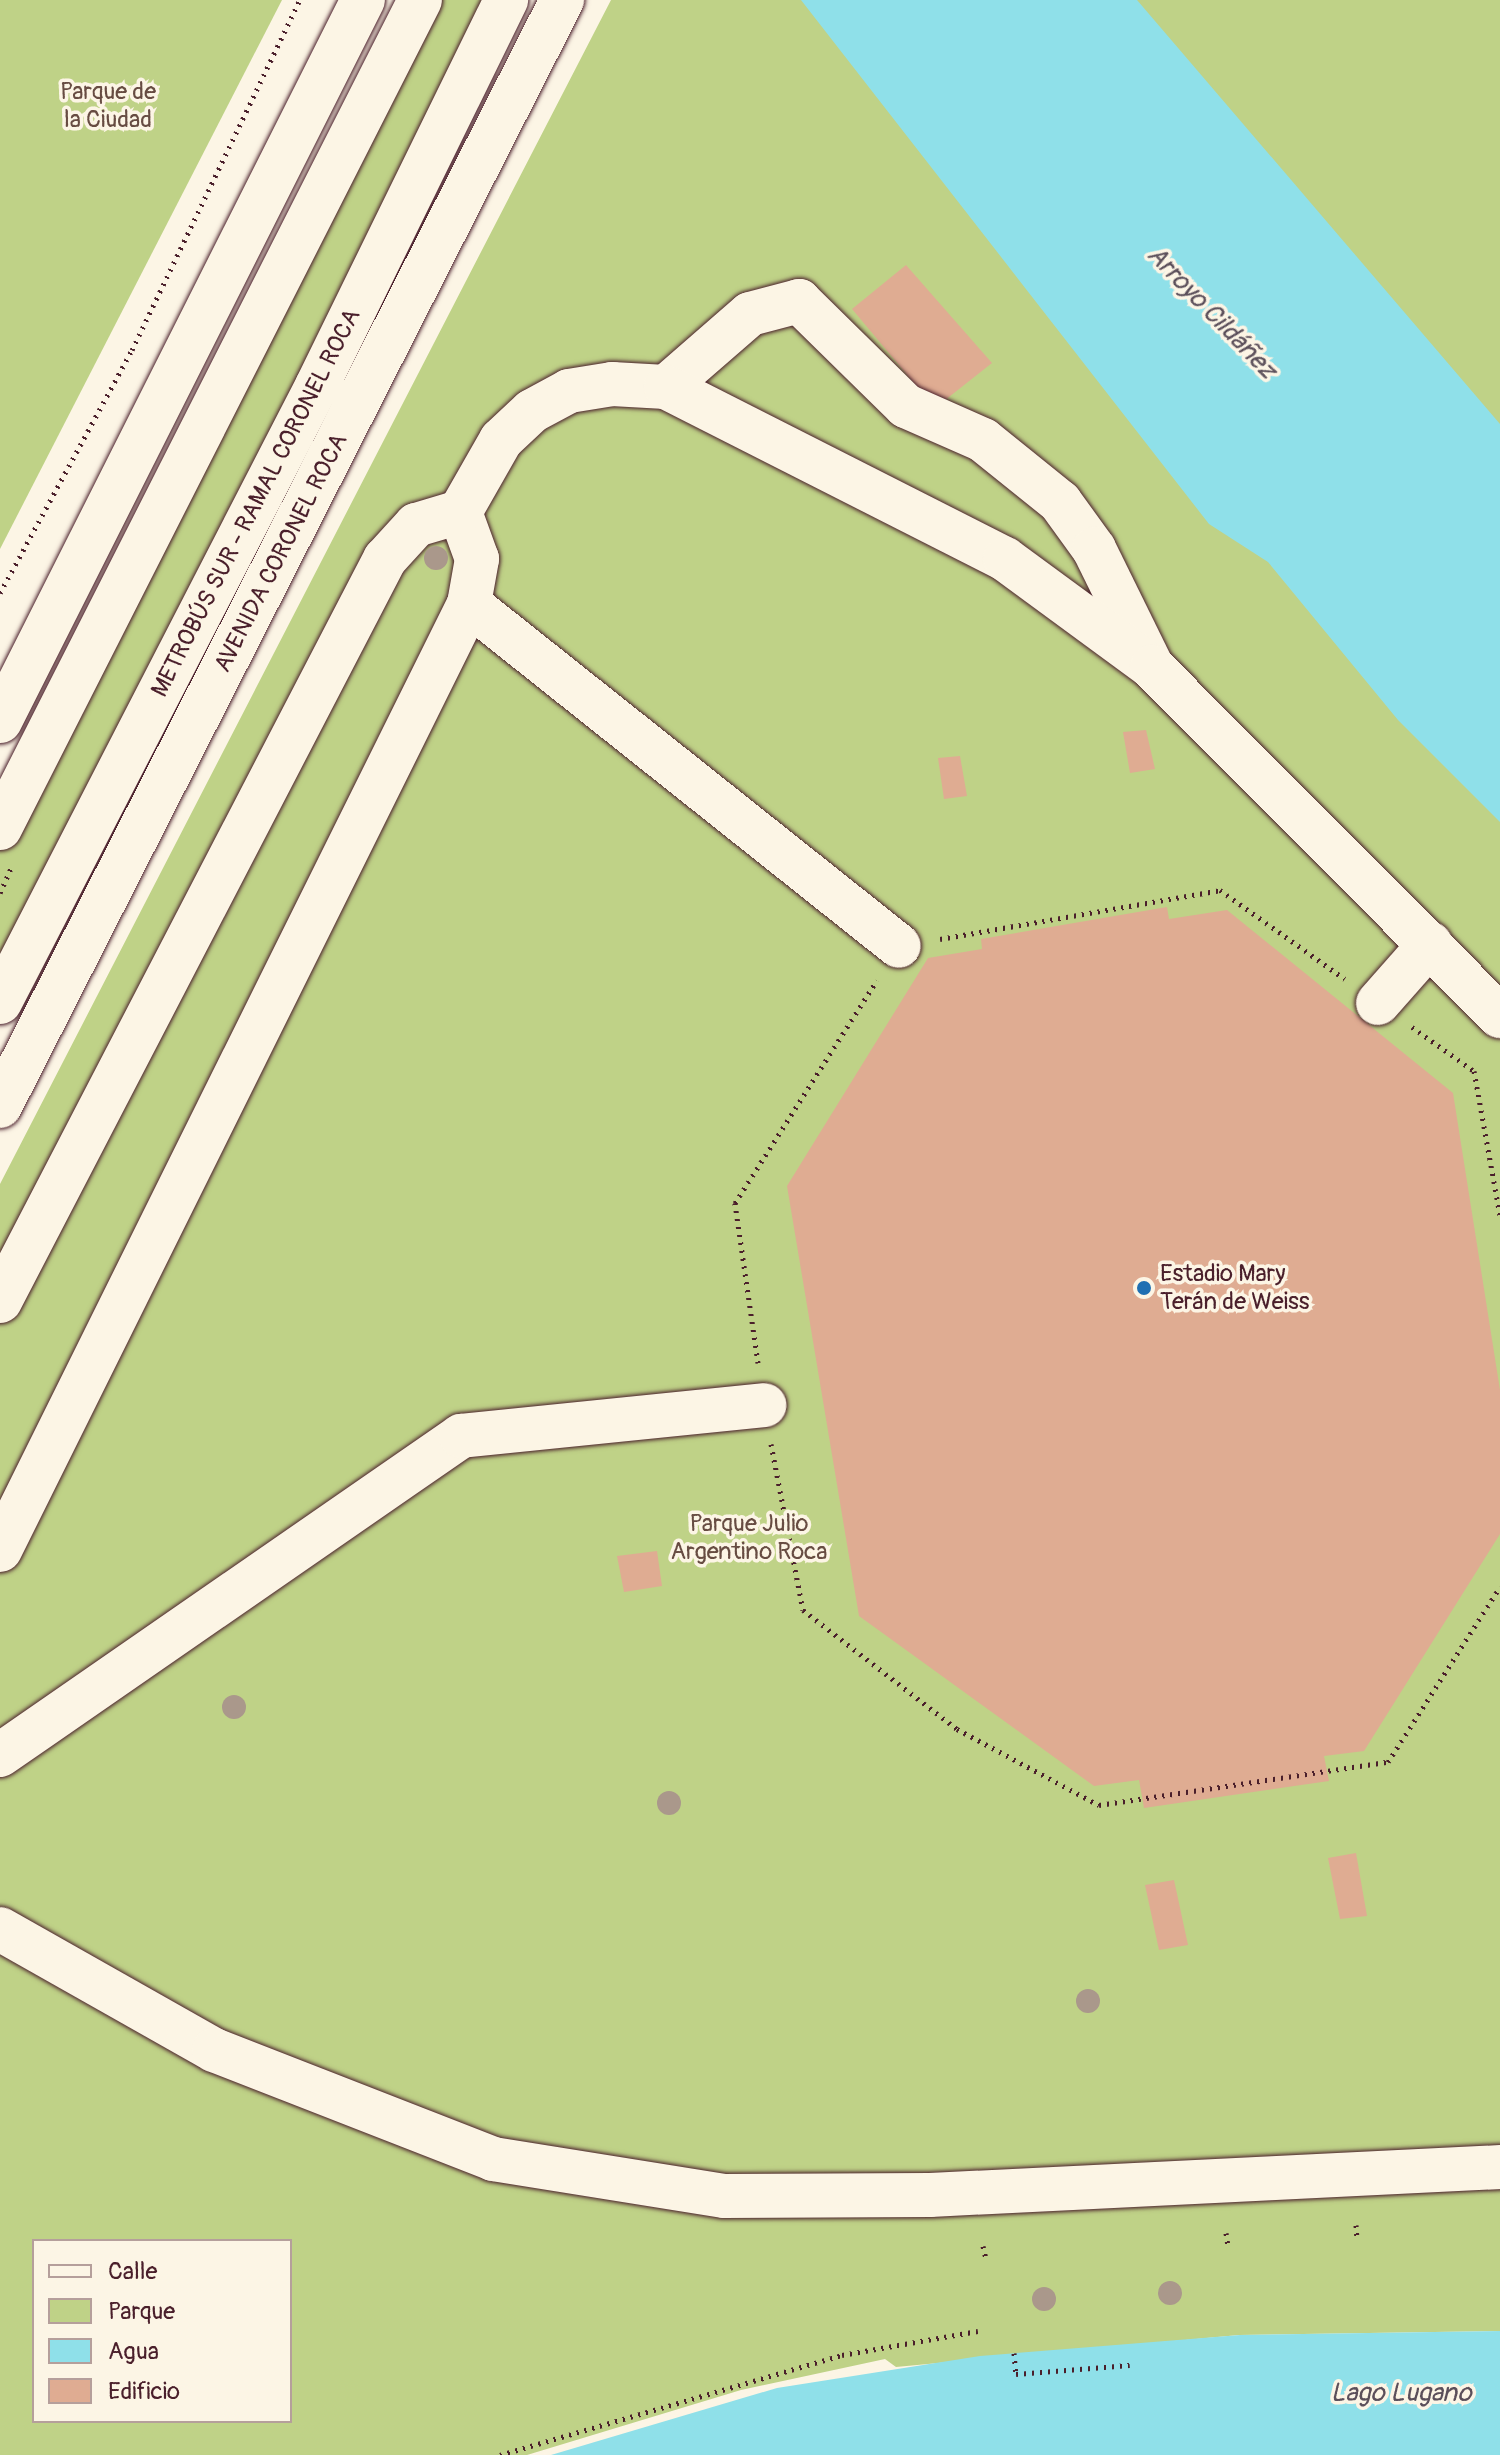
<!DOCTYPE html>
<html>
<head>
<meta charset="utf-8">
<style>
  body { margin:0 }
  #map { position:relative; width:1500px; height:2455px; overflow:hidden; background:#fcf5e5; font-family:Pangolin,sans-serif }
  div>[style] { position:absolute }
  .green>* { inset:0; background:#bfd287 }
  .water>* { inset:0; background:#8fe0e9 }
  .building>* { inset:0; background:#dfac92 }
  .path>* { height:5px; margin-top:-2.5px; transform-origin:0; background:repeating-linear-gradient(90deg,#4a1f2b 0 2px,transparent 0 8px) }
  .roads { filter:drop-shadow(0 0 2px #4a1f2b) drop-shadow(0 0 2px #4a1f2b) }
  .minor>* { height:44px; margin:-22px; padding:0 22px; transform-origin:22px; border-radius:22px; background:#fcf5e5 }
  .major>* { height:44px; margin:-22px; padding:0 22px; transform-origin:22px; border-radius:22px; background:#fcf5e5 }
  .trees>* { width:24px; height:24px; margin:-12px; border-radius:50%; background:#aa988b }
  .dots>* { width:22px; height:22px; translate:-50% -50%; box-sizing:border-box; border:4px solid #fcf5e5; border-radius:50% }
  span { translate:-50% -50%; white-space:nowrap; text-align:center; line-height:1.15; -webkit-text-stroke:7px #fcf5e5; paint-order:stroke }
  .park-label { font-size:24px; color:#674c42 }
  .street-label { font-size:24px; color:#4a1f2b }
  .poi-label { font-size:24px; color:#4a1f2b }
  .left { translate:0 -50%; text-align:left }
  .water-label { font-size:26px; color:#5b4f5a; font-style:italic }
  .legend { position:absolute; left:32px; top:2239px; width:260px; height:184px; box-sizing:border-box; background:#fcf5e5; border:2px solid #b59f9b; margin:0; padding:10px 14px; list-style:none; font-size:24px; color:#4a1f2b }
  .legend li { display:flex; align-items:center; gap:16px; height:40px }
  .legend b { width:40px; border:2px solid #b59f9b }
</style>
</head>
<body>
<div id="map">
  <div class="green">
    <div style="clip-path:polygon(0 0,282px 0,0 549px)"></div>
    <div style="clip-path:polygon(430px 0,492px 0,0 979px,0 850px)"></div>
    <div style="clip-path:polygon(evenodd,611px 0,1500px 0,1500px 2331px,1239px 2335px,896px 2367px,885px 2359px,741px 2390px,527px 2455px,0 2455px,0 1184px,611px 0,34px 2241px,290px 2241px,290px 2421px,34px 2421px,34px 2241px)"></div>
  </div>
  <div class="water">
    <div style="clip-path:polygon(801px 0,1137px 0,1500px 424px,1500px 822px,1398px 720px,1268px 562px,1209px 524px)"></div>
    <div style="clip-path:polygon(1500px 2331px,1500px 2455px,551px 2455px,777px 2388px,980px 2356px,1240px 2335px)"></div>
  </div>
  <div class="building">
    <div style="clip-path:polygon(906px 265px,992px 363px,935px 408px,852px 309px)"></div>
    <div style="clip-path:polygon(1146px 730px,1155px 769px,1130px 773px,1123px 732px)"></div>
    <div style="clip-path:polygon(960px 756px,967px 796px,944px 799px,938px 758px)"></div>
    <div style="clip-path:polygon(1167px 907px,1169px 919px,1227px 910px,1453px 1093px,1500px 1390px,1500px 1534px,1364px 1751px,1324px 1756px,1329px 1781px,1144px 1808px,1139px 1780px,1094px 1786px,859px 1616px,787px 1186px,928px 958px,982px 949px,981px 939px)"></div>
    <div style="clip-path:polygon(657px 1551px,662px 1586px,624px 1592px,617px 1556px)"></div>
    <div style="clip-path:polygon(1356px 1853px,1367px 1916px,1340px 1919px,1328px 1858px)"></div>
    <div style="clip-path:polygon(1174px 1880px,1188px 1945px,1159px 1950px,1145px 1885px)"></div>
  </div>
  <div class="path">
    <div style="left:0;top:593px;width:277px;rotate:-61.5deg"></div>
    <div style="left:132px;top:350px;width:388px;rotate:-64.4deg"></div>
    <div style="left:0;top:893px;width:27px;rotate:-66deg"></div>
    <div style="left:940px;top:939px;width:284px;rotate:-9.9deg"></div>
    <div style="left:1220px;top:890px;width:153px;rotate:35.5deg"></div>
    <div style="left:1412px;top:1027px;width:76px;rotate:35.4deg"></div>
    <div style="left:1474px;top:1071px;width:147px;rotate:79.8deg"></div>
    <div style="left:758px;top:1363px;width:162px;rotate:-98.2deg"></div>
    <div style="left:735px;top:1203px;width:264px;rotate:-57.5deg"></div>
    <div style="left:771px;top:1444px;width:169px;rotate:79.1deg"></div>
    <div style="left:803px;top:1610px;width:195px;rotate:37.7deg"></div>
    <div style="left:957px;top:1729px;width:161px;rotate:28.2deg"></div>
    <div style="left:1099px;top:1805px;width:292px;rotate:-8.5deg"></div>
    <div style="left:1388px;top:1762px;width:208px;rotate:-57.4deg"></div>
    <div style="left:1356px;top:2225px;width:14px;rotate:86deg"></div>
    <div style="left:1226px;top:2233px;width:13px;rotate:81deg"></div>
    <div style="left:983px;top:2246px;width:13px;rotate:77deg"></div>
    <div style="left:1014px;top:2353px;width:21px;rotate:85deg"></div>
    <div style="left:1016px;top:2374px;width:114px;rotate:-4.5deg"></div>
    <div style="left:500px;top:2455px;width:356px;rotate:-16.3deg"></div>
    <div style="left:842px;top:2355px;width:138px;rotate:-10deg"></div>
  </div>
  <div class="roads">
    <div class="minor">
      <div style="left:666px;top:387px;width:111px;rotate:-41deg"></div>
      <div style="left:750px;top:314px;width:51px;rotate:-14.9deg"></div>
      <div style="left:799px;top:301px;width:150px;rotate:44.5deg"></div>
      <div style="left:906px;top:406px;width:84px;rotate:23.8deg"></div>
      <div style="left:983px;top:440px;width:99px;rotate:38.8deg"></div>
      <div style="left:1060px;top:502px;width:58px;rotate:54.1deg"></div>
      <div style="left:1094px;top:549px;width:125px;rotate:63.8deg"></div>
      <div style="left:469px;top:604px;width:549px;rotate:38.5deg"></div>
      <div style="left:0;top:828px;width:928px;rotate:-63.1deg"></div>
      <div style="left:0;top:1002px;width:693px;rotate:-62.77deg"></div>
      <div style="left:317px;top:386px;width:430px;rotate:-63.9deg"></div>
      <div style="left:1378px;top:1003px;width:79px;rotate:-48.6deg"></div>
      <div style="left:0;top:1301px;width:836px;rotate:-62.58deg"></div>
      <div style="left:385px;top:559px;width:46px;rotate:-47.6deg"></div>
      <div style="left:416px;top:525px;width:46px;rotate:-16.5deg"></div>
      <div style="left:0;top:1550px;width:1056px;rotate:-63.63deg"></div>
      <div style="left:469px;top:604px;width:46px;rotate:-79.9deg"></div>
      <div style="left:477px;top:559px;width:50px;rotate:-109.9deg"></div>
      <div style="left:460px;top:512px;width:83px;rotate:-60.3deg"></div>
      <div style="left:501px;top:440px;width:42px;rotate:-43.1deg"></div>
      <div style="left:532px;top:411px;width:42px;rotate:-28.4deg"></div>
      <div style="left:569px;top:391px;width:44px;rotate:-9.2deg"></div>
      <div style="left:612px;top:384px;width:54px;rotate:3.2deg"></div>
      <div style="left:666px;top:387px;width:380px;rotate:26.9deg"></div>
      <div style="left:1005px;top:559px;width:182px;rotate:36.3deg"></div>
      <div style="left:1152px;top:667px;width:493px;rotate:45.1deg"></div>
      <div style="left:0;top:1755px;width:561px;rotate:-34.68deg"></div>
      <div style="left:461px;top:1436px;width:305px;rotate:-5.8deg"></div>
      <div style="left:0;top:1929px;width:246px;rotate:29.5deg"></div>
      <div style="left:214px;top:2050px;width:300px;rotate:21.3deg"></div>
      <div style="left:493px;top:2159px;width:234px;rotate:9.1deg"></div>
      <div style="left:724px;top:2196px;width:206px;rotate:-0.3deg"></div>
      <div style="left:930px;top:2195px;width:571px;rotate:-2.81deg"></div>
    </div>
    <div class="major">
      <div style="left:0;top:721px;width:807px;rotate:-63.28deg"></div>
      <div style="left:0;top:1106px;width:1241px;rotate:-63.06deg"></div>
    </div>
  </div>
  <div class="trees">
    <div style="left:436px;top:558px"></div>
    <div style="left:234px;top:1707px"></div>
    <div style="left:669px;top:1803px"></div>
    <div style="left:1088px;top:2001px"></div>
    <div style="left:1170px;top:2293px"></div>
    <div style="left:1044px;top:2299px"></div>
  </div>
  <div class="dots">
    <div style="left:1144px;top:1288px;background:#1f6fb2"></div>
  </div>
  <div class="park-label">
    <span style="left:108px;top:106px">Parque de<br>la Ciudad</span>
    <span style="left:749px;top:1538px">Parque Julio<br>Argentino Roca</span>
  </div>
  <div class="street-label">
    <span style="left:256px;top:503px;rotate:-63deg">METROBÚS SUR - RAMAL CORONEL ROCA</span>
    <span style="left:281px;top:553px;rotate:-63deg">AVENIDA CORONEL ROCA</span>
  </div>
  <div class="poi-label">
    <span class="left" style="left:1160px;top:1288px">Estadio Mary<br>Terán de Weiss</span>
  </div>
  <div class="water-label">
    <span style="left:1211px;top:313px;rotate:46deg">Arroyo Cildáñez</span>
    <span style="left:1401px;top:2394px">Lago Lugano</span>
  </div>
  <ul class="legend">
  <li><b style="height:10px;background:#fcf5e5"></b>Calle</li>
  <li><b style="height:22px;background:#bfd287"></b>Parque</li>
  <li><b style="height:22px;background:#8fe0e9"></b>Agua</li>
  <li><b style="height:22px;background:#dfac92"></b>Edificio</li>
  </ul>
</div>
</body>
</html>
